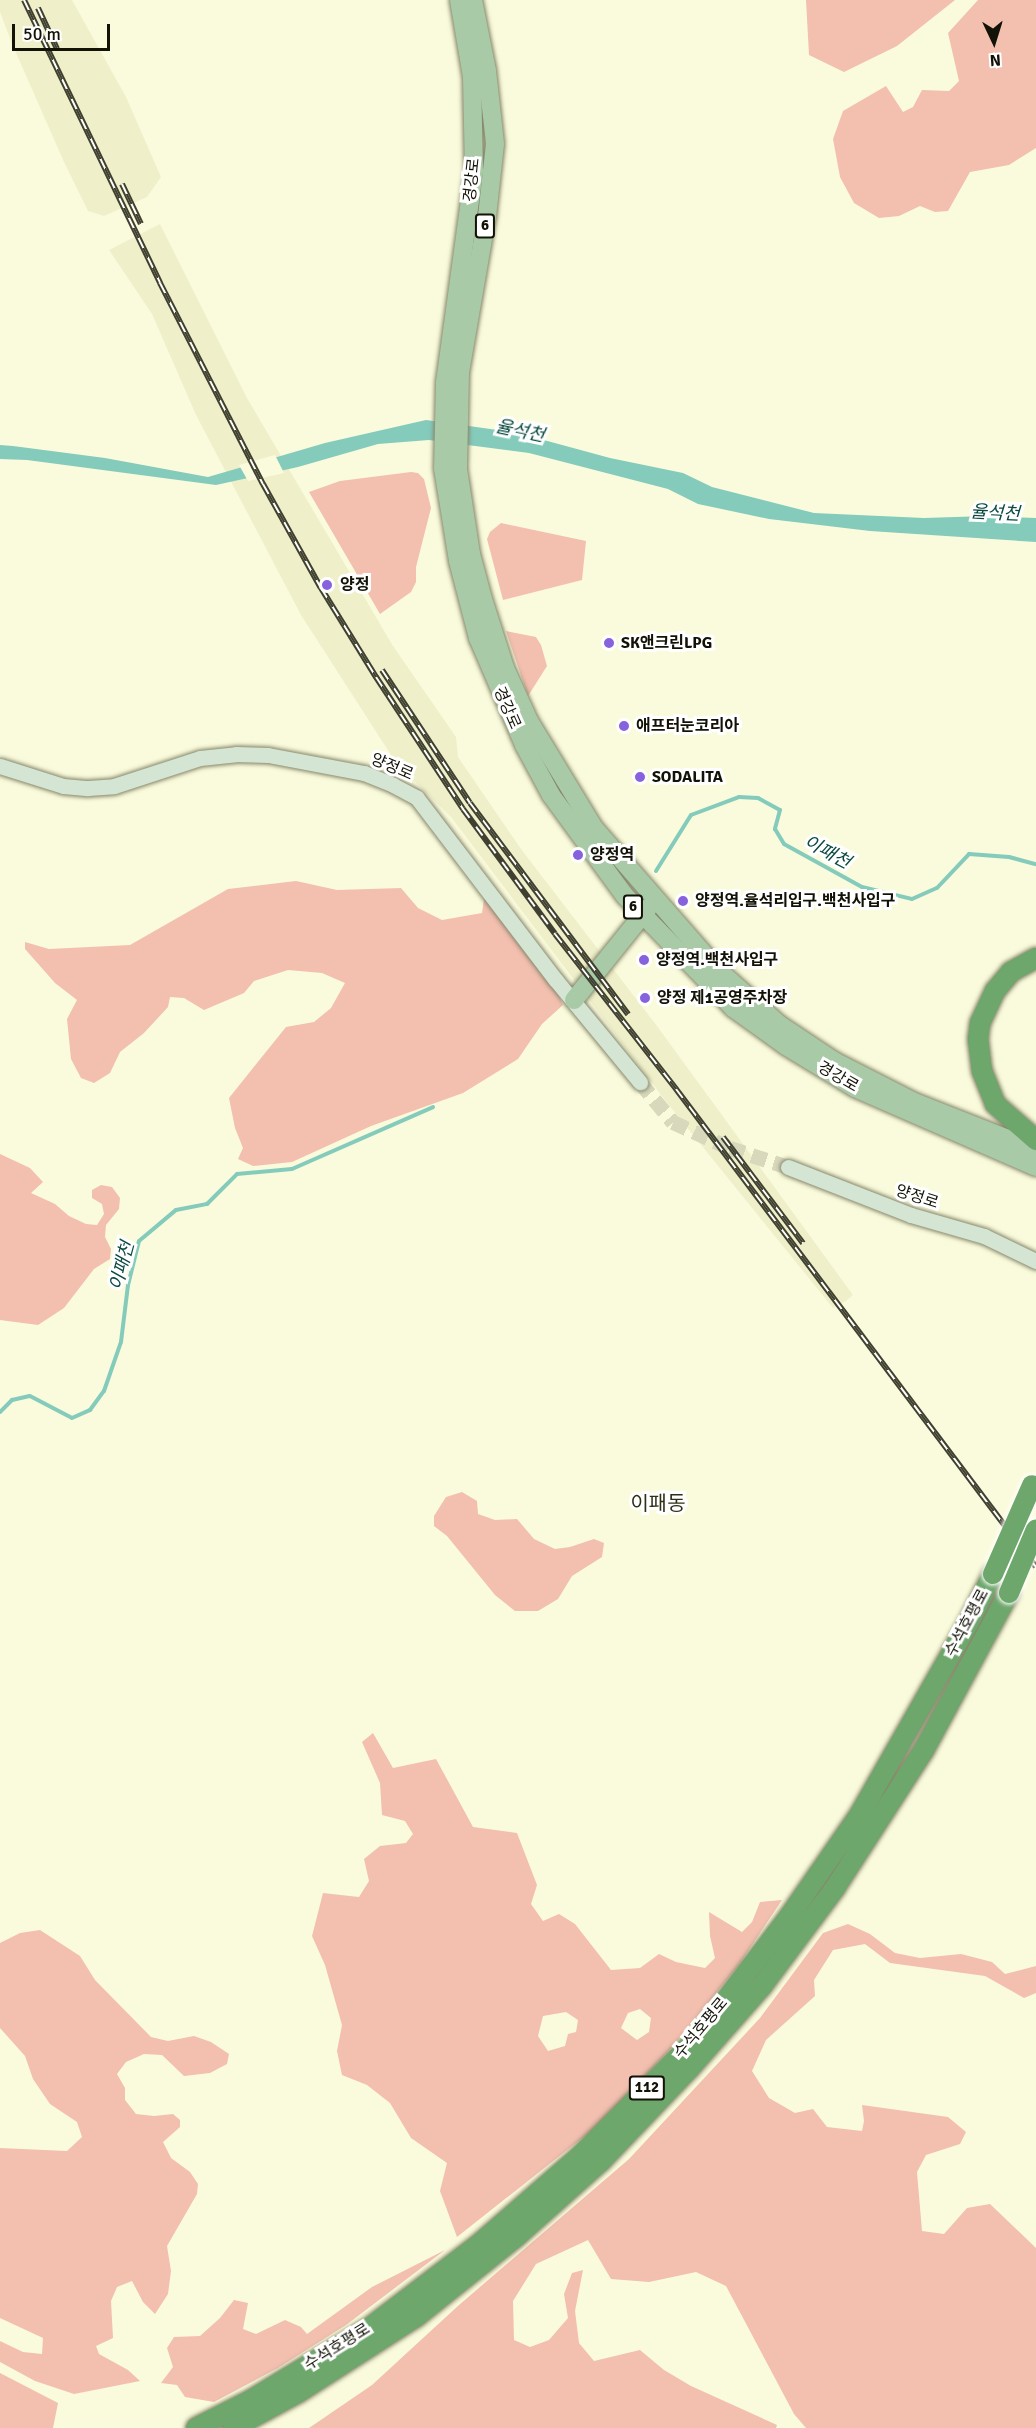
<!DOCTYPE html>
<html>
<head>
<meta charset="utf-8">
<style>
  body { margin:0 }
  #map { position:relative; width:1036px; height:2428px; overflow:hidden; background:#fafbdc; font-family:Signika,"Noto Sans KR",sans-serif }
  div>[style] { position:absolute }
  .built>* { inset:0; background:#eff0ca }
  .green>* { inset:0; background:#f3bfaf }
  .water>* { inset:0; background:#84cbbc }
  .pier>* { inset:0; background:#fafbdc }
  .stream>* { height:4px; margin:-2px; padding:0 2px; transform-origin:2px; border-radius:2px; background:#84cbbc }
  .secondary-tunnel>* { height:15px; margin-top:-7.5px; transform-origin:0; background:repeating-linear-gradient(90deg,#d7d8bc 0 15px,transparent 0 23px) }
  .roads { filter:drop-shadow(0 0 2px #86866b) drop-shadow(0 0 2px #86866b) }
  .secondary>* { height:15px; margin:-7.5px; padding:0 7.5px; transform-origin:7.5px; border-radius:7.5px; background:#d4e5d3 }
  .primary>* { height:18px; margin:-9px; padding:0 9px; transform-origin:9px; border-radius:9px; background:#a8caa7 }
  .highway>* { height:20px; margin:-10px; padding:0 10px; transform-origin:10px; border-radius:10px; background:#6ea76c }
  .rail>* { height:6px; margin-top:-3px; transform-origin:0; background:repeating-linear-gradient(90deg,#fff 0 11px,#404031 0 22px); box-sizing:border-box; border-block:2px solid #404031 }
  .bridges { filter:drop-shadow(0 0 2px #fff) drop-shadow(0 0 2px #fff) }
  .highway-bridge>* { height:20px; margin:-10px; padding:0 10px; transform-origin:10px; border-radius:10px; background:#6ea76c }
  .dots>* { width:16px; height:16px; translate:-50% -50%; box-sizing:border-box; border:3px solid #fff; border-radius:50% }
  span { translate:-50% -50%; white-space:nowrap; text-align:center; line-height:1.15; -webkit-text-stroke:6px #fff; paint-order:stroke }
  .shield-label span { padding:2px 4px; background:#fff; border:2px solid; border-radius:4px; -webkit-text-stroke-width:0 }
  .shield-label { font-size:15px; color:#121207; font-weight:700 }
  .street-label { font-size:16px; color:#121207 }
  .poi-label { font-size:16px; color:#121207; font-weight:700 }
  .left { translate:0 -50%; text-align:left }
  .water-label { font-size:18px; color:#0a4a40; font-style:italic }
  .quarter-label { font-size:20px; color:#2f2f16 }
  .north { position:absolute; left:964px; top:12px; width:60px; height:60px; -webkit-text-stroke:4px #fff; paint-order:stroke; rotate:176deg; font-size:16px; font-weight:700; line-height:24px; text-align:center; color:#121207 }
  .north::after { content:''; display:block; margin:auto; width:21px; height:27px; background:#121207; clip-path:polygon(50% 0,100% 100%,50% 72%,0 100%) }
  .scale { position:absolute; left:12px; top:24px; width:98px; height:27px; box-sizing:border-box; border:3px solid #121207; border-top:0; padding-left:8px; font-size:18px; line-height:21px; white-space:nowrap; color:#121207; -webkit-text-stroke:4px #fff; paint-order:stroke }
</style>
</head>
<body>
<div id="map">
  <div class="built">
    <div style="clip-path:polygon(0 0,72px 0,126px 97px,161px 177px,147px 197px,104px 216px,88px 211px,64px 162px,13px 46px,0 12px)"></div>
    <div style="clip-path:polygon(160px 224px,247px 398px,393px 646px,456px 737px,458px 757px,521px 849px,657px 1026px,853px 1295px,846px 1301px,833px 1308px,668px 1104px,451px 817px,414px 781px,409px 783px,301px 615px,196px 415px,152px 314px,109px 250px)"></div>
  </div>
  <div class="green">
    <div style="clip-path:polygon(806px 0,955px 0,897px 46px,844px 72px,809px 55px)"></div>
    <div style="clip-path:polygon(978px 0,1036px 0,1036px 148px,1009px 165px,970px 172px,948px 211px,935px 212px,920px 206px,899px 216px,879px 218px,854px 203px,840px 177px,833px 139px,843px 111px,886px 86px,903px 112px,913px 107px,922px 90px,949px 91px,959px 81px,948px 33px)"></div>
    <div style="clip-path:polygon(411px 472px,418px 473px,424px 479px,431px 508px,416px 567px,416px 582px,411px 592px,380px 614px,309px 492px,340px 481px)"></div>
    <div style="clip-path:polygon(501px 523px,586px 541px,582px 580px,503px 600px,487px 539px,490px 532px)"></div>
    <div style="clip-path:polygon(506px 631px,536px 637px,541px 645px,547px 666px,528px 696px)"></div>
    <div style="clip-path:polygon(296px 881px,337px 890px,401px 888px,418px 908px,442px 920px,482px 913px,484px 899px,494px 905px,555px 987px,563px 1005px,542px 1024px,518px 1059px,463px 1093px,371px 1126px,292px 1162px,253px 1166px,238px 1159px,243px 1148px,235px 1128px,229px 1098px,286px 1027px,314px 1022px,331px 1008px,345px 983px,322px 973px,288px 970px,254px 981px,244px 993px,204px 1010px,184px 998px,170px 997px,168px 1007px,144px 1033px,120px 1052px,110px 1073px,94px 1083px,81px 1078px,71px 1059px,67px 1019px,77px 1000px,55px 983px,25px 949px,25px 942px,49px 949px,130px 945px,228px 889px)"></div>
    <div style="clip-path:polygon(0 1154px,30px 1168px,43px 1182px,31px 1193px,55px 1204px,69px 1216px,86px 1224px,97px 1225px,104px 1214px,102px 1204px,92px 1198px,92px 1190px,101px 1185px,112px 1187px,120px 1198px,119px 1209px,106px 1225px,105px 1237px,111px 1249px,110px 1259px,94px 1269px,64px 1308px,38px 1325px,0 1320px)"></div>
    <div style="clip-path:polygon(462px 1492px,477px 1501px,478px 1514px,495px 1520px,517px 1519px,534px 1539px,555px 1549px,570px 1547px,594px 1539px,604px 1543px,602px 1557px,572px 1576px,558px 1599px,538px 1611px,515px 1611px,495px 1595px,447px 1536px,434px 1526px,434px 1516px,446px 1497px)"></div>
    <div style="clip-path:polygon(evenodd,373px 1733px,393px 1768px,436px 1759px,473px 1827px,517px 1833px,537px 1885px,531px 1904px,543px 1921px,559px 1914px,575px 1924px,611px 1970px,640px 1968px,659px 1954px,676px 1962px,705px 1968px,715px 1958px,710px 1936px,709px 1912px,742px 1932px,752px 1922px,760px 1902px,782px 1900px,738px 1966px,672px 2047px,600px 2124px,457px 2237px,440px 2191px,447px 2163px,411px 2138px,390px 2103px,367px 2085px,342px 2075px,337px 2051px,342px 2025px,325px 1965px,312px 1936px,323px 1893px,359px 1897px,369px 1881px,364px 1859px,380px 1846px,406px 1843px,413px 1834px,405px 1821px,382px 1815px,380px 1783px,362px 1742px,373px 1733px,640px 2009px,651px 2018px,649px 2032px,637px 2040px,621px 2028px,628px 2013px,640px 2009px,373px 1733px,566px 2012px,578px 2020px,576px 2032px,568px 2034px,565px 2046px,548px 2051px,538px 2036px,543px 2016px,566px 2012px)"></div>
    <div style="clip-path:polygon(848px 1924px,870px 1934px,895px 1953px,920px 1958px,961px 1954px,992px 1962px,1005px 1974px,1036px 1966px,1036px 1993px,1024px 1998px,985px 1976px,890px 1963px,865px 1944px,833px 1950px,814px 1980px,815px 1996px,766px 2040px,752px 2071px,769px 2098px,795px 2113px,813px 2109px,827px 2127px,862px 2131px,864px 2121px,862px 2105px,948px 2117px,966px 2132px,960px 2144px,926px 2155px,917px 2172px,922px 2231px,944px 2234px,967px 2208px,990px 2204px,1036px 2248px,1036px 2428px,806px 2428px,794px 2414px,726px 2286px,696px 2272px,649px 2282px,611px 2279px,588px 2240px,536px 2264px,513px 2301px,514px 2340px,530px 2347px,549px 2340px,568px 2318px,564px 2294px,572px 2273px,583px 2270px,575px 2311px,579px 2343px,594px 2361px,640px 2350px,664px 2370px,691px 2386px,777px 2425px,776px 2428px,309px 2428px,372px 2385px,459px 2305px,629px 2159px,760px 2018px,823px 1933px)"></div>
    <div style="clip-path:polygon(40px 1930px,80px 1956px,95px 1980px,151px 2037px,168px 2041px,194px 2036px,211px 2042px,229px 2054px,227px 2064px,210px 2073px,184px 2076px,162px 2055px,144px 2054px,126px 2062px,117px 2074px,125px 2088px,125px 2100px,136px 2114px,154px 2116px,173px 2114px,180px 2120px,180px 2127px,163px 2142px,171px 2158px,190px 2172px,198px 2184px,197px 2194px,167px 2246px,171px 2271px,168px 2294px,155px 2314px,143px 2302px,132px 2281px,117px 2287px,111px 2301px,113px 2338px,96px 2346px,99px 2354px,128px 2370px,140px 2381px,74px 2394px,35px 2381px,0 2362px,0 2341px,23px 2352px,42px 2354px,43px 2338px,0 2318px,0 2148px,67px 2151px,82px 2137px,77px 2122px,50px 2104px,33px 2079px,25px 2056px,0 2028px,0 1943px,20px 1933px)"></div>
    <div style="clip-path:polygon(445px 2250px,346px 2325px,278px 2368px,214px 2402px,185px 2397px,177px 2385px,161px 2383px,173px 2367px,167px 2348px,174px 2337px,200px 2336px,220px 2318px,234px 2300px,248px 2303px,243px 2329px,256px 2334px,285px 2320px,301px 2327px,307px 2334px,372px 2287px)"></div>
    <div style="clip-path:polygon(0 2373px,58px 2403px,53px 2428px,0 2428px)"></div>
  </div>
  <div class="water">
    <div style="clip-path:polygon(426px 420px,518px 433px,610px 458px,683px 473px,712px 487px,814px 513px,924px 518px,987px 516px,1036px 518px,1036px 542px,870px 531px,769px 519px,698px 504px,668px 489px,529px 453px,429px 440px,378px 444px,298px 467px,216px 485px,27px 460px,0 459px,0 445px,13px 446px,105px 458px,208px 477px,325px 443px)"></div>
  </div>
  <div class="pier">
    <div style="clip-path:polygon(275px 455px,284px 473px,248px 481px,239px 465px)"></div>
  </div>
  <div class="stream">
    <div style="left:656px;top:871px;width:66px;rotate:-58deg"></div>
    <div style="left:691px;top:815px;width:51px;rotate:-20.6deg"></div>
    <div style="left:739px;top:797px;width:19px;rotate:3deg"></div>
    <div style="left:758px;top:798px;width:25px;rotate:29deg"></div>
    <div style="left:780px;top:810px;width:20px;rotate:105deg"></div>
    <div style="left:775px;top:829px;width:17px;rotate:59deg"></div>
    <div style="left:784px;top:844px;width:89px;rotate:28.9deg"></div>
    <div style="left:862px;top:887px;width:51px;rotate:13.5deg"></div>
    <div style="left:912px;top:899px;width:27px;rotate:-24deg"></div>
    <div style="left:937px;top:888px;width:47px;rotate:-46.7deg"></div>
    <div style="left:969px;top:854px;width:40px;rotate:4.3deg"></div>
    <div style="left:1009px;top:857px;width:28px;rotate:15deg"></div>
    <div style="left:0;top:1412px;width:17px;rotate:-45deg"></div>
    <div style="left:12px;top:1400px;width:18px;rotate:-13deg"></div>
    <div style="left:30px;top:1396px;width:47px;rotate:27.6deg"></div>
    <div style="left:72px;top:1418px;width:20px;rotate:-24deg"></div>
    <div style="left:90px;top:1410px;width:24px;rotate:-54deg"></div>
    <div style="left:104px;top:1391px;width:52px;rotate:-70.9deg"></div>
    <div style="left:121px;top:1342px;width:57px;rotate:-83deg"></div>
    <div style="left:128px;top:1285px;width:45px;rotate:-76deg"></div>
    <div style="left:139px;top:1241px;width:48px;rotate:-40deg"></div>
    <div style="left:176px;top:1210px;width:32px;rotate:-11deg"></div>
    <div style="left:207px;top:1204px;width:42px;rotate:-45deg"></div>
    <div style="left:237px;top:1174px;width:55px;rotate:-5.2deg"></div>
    <div style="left:292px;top:1169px;width:154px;rotate:-23.7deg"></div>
  </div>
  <div class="secondary-tunnel">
    <div style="left:640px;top:1082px;width:52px;rotate:50.5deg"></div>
    <div style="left:673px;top:1122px;width:63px;rotate:24.5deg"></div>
    <div style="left:730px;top:1148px;width:61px;rotate:18.1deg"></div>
  </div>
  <div class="roads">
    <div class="secondary">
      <div style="left:0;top:766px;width:66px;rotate:17.6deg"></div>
      <div style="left:63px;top:786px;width:25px;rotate:5deg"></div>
      <div style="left:88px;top:788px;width:26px;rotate:-4deg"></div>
      <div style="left:114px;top:786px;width:90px;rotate:-18deg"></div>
      <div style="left:200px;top:758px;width:36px;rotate:-6deg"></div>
      <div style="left:236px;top:754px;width:32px;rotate:2deg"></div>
      <div style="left:268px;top:755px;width:98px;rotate:10.6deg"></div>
      <div style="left:364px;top:773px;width:31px;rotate:22deg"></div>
      <div style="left:393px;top:785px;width:27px;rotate:28deg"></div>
      <div style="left:417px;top:798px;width:228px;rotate:52.7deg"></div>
      <div style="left:555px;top:979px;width:134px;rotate:50.5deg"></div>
      <div style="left:788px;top:1167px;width:132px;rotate:21.3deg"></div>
      <div style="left:911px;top:1215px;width:76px;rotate:16deg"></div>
      <div style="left:984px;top:1236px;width:58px;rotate:25.7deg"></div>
    </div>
    <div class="primary">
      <div style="left:459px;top:0;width:78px;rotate:80.4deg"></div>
      <div style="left:472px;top:77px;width:94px;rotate:88.8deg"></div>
      <div style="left:474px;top:171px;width:213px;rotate:97.8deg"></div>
      <div style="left:445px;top:382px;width:86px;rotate:91.3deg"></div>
      <div style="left:443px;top:468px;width:94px;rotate:80.8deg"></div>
      <div style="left:458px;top:561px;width:80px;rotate:75.4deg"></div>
      <div style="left:478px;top:638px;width:116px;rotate:66.7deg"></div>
      <div style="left:524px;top:745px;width:57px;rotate:61.6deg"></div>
      <div style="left:551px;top:795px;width:125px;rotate:53.8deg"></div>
      <div style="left:625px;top:896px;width:156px;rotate:46deg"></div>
      <div style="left:733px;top:1008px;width:65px;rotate:35.6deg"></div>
      <div style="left:786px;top:1046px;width:81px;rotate:31.3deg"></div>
      <div style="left:855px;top:1088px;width:197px;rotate:23.6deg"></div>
      <div style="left:473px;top:0;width:72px;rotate:78.8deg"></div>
      <div style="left:487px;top:71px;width:73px;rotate:83.7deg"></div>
      <div style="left:495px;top:144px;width:72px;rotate:96.3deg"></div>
      <div style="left:487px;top:216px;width:159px;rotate:99.8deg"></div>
      <div style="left:460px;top:373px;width:96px;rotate:91.2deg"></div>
      <div style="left:458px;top:469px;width:86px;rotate:81.3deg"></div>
      <div style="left:471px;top:554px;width:47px;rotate:75.1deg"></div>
      <div style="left:483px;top:599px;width:72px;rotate:72.3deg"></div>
      <div style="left:505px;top:668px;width:58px;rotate:65.6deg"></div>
      <div style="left:529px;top:721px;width:125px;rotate:58.7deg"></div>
      <div style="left:594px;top:828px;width:189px;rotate:48.9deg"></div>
      <div style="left:718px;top:970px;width:83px;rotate:41.6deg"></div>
      <div style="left:780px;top:1025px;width:65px;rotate:33.7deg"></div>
      <div style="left:834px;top:1061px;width:88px;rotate:27.1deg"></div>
      <div style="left:912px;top:1101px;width:133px;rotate:21.6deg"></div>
      <div style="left:574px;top:1000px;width:118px;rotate:-51.2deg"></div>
    </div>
    <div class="highway">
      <div style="left:1036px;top:958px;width:29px;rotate:151deg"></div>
      <div style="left:1011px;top:972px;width:25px;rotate:130deg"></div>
      <div style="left:995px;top:991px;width:35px;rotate:115deg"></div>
      <div style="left:980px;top:1023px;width:16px;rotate:97deg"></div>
      <div style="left:978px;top:1039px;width:32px;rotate:83deg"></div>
      <div style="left:982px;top:1071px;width:35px;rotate:68deg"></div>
      <div style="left:995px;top:1104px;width:55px;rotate:41.3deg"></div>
      <div style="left:196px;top:2428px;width:62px;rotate:-27deg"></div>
      <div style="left:251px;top:2400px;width:137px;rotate:-31.3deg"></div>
      <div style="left:368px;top:2329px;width:138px;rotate:-37.4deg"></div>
      <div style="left:478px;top:2245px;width:135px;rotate:-41.1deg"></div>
      <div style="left:580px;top:2156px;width:165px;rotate:-45.2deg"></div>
      <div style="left:696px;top:2039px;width:153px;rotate:-52.7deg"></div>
      <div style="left:789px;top:1917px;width:125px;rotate:-55.4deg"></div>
      <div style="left:860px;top:1814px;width:221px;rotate:-60.4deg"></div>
      <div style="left:969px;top:1622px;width:54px;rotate:-63.4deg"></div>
      <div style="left:233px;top:2428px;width:75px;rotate:-28.6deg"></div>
      <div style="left:299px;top:2392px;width:139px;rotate:-32.7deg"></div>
      <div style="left:416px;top:2317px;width:128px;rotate:-38.7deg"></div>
      <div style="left:516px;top:2237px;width:115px;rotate:-41.8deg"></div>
      <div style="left:602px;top:2160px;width:127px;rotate:-46.3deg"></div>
      <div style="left:690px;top:2068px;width:109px;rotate:-48.7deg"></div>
      <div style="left:762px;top:1986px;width:122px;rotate:-53.3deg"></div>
      <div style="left:835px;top:1888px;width:164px;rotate:-57.2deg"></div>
      <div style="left:924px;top:1750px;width:179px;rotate:-61.6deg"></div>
    </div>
  </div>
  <div class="rail">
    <div style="left:24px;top:0;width:314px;rotate:64.3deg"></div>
    <div style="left:160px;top:283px;width:226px;rotate:62.9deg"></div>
    <div style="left:263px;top:484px;width:119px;rotate:60.9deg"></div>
    <div style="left:321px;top:588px;width:105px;rotate:58.3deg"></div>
    <div style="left:376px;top:677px;width:158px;rotate:56.6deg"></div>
    <div style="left:463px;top:809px;width:155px;rotate:53.6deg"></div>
    <div style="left:555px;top:934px;width:197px;rotate:52deg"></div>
    <div style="left:676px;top:1089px;width:598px;rotate:53.02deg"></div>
    <div style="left:38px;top:8px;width:45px;rotate:65.1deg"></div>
    <div style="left:122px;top:184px;width:44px;rotate:64.6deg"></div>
    <div style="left:382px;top:670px;width:159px;rotate:56.5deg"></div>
    <div style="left:470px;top:803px;width:264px;rotate:53.2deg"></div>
    <div style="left:723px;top:1137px;width:133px;rotate:53deg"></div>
  </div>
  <div class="bridges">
    <div class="highway-bridge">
      <div style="left:993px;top:1574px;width:97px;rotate:-66.3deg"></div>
      <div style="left:1009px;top:1593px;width:69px;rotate:-67.1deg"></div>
    </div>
  </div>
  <div class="dots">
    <div style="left:327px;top:585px;background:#8662dd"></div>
    <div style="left:609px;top:643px;background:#8662dd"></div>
    <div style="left:624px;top:726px;background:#8662dd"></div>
    <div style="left:640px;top:777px;background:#8662dd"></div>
    <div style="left:578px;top:855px;background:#8662dd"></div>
    <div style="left:683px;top:901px;background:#8662dd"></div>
    <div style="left:644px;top:960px;background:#8662dd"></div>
    <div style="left:645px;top:998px;background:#8662dd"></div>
  </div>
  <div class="shield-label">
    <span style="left:485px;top:226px">6</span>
    <span style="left:633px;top:907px">6</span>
    <span style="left:647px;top:2088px">112</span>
  </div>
  <div class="street-label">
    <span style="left:472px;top:180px;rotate:-84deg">경강로</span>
    <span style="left:507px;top:708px;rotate:66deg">경강로</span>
    <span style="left:392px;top:767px;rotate:23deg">양정로</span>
    <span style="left:838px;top:1077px;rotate:30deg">경강로</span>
    <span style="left:917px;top:1197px;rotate:18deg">양정로</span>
    <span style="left:967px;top:1623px;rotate:-62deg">수석호평로</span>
    <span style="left:701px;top:2028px;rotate:-50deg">수석호평로</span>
    <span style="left:337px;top:2347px;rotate:-32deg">수석호평로</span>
  </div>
  <div class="poi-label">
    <span class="left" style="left:340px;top:585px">양정</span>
    <span class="left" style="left:621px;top:643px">SK앤크린LPG</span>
    <span class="left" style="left:636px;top:726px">애프터눈코리아</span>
    <span class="left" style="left:652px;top:777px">SODALITA</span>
    <span class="left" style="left:590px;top:855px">양정역</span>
    <span class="left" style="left:695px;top:901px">양정역.율석리입구.백천사입구</span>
    <span class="left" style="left:656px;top:960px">양정역.백천사입구</span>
    <span class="left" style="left:657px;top:998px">양정 제1공영주차장</span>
  </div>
  <div class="water-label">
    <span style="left:520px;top:431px;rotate:12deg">율석천</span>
    <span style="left:995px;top:513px;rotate:3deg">율석천</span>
    <span style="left:827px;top:852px;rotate:28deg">이패천</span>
    <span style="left:122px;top:1266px;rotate:-75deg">이패천</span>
  </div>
  <div class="quarter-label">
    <span style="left:658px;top:1503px">이패동</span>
  </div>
  <div class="north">N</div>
  <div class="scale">50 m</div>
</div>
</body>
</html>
